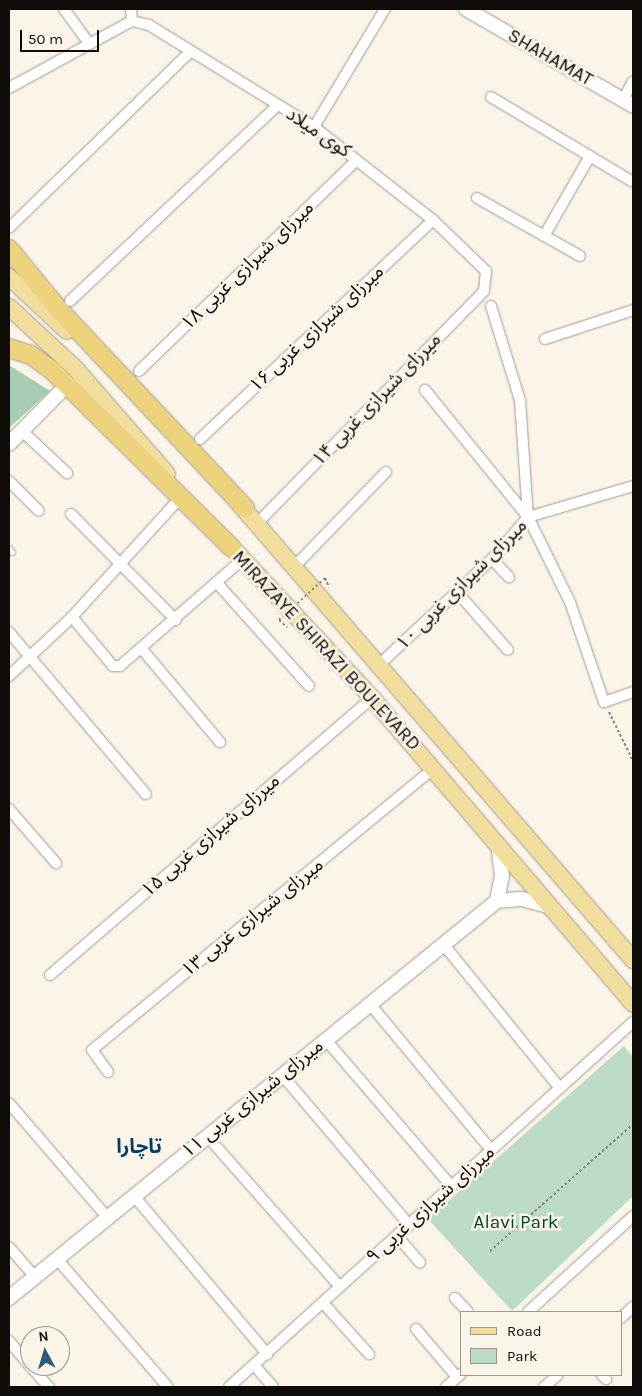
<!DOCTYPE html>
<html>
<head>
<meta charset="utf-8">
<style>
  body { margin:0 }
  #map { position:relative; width:642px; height:1396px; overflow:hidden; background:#fbf4e9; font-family:Karla,"Noto Sans Arabic",sans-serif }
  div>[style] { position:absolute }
  .green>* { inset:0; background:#bbdbc6 }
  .forest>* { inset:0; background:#a6cdb4 }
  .path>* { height:2px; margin-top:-1px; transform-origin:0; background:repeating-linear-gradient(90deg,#86817a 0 2.5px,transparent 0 5px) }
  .roads { filter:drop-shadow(0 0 1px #a19b91) drop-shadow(0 0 1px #a19b91) }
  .service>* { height:5px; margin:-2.5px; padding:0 2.5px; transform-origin:2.5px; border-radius:2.5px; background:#fff }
  .minor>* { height:10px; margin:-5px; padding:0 5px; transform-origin:5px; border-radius:5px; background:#fff }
  .tertiary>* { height:14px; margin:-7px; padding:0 7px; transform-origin:7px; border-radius:7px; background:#fff }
  .primary>* { height:16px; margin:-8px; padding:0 8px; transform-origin:8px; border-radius:8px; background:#f1dd9c }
  .trunk>* { height:18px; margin:-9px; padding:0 9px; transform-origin:9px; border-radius:9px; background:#ecd27b }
  .path-bridge>* { height:2px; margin-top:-1px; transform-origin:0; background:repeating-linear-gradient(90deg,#86817a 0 2.5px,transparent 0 5px) }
  span { translate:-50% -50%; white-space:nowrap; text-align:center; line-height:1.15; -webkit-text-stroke:5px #fbf4e9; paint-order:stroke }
  .street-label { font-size:19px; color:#0e0b08 }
  .park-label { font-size:19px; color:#004728 }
  .neighbourhood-label { font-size:20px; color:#023d5f; font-weight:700 }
  .frame { position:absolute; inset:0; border:10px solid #0e0b08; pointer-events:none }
  .legend { position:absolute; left:460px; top:1311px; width:162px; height:65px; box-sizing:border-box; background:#fbf4e9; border:1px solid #9c978f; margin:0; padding:6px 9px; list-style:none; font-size:15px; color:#0e0b08 }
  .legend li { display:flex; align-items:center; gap:10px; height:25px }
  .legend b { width:25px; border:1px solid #9c978f }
  .north { position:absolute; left:20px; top:1326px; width:50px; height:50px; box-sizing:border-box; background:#fbf4e9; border:1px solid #9c978f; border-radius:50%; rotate:354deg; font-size:14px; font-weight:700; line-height:20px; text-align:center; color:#0e0b08 }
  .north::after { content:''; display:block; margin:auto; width:18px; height:22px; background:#2d5a7a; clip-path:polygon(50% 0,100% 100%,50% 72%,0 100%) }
  .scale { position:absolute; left:20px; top:30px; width:79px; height:22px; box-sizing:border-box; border:2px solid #0e0b08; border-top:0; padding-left:6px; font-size:15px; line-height:18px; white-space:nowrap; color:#0e0b08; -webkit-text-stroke:4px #fbf4e9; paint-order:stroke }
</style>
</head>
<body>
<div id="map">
  <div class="green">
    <div style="clip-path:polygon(624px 1046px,633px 1057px,633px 1196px,512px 1311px,428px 1219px)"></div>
  </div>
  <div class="forest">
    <div style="clip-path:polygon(9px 365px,50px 391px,9px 428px)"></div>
  </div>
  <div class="path">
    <div style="left:325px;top:578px;width:10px;rotate:66deg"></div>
    <div style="left:279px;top:620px;width:11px;rotate:41deg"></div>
    <div style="left:609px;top:712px;width:55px;rotate:63.9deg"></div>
    <div style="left:490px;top:1251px;width:191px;rotate:-41.6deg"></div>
  </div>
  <div class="roads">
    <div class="service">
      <div style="left:9px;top:548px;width:5px;rotate:53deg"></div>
    </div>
    <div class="minor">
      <div style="left:64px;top:9px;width:41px;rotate:54deg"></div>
      <div style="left:131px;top:9px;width:12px;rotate:85deg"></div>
      <div style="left:132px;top:21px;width:17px;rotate:13deg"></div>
      <div style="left:149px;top:25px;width:194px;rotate:31.7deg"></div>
      <div style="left:314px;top:127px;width:151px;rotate:38deg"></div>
      <div style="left:433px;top:220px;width:74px;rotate:43.9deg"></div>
      <div style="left:486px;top:271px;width:20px;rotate:96deg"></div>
      <div style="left:484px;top:291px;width:325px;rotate:134.3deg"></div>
      <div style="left:9px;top:88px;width:140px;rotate:-28.6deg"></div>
      <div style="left:491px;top:97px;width:165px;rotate:30.9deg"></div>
      <div style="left:623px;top:100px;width:21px;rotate:-62deg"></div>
      <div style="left:314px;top:127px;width:138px;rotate:-59deg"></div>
      <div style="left:477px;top:198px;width:118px;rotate:29.4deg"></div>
      <div style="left:9px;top:228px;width:254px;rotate:-44.2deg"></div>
      <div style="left:544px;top:236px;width:92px;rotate:-60.1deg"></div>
      <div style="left:70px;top:301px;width:284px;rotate:-43.3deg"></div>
      <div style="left:491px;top:306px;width:98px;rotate:72.9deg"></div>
      <div style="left:520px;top:400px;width:117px;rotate:86.1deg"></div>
      <div style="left:545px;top:339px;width:93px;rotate:-18.2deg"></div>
      <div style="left:139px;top:371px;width:303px;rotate:-44.1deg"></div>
      <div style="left:425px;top:390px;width:164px;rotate:51deg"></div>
      <div style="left:528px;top:517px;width:95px;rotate:63.7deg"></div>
      <div style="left:570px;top:602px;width:106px;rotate:71.2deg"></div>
      <div style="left:604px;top:702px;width:31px;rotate:-19deg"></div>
      <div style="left:22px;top:431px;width:62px;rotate:43deg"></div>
      <div style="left:200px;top:439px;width:320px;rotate:-43.2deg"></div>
      <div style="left:9px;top:481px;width:42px;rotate:45deg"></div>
      <div style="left:71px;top:514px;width:149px;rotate:45.3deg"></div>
      <div style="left:492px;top:559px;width:25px;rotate:47deg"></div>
      <div style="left:292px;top:569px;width:135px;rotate:-45.9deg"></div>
      <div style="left:217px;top:583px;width:138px;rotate:48.2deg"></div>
      <div style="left:457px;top:592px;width:77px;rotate:48.7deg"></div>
      <div style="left:72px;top:617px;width:64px;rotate:50.1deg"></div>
      <div style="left:113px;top:666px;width:7px"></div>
      <div style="left:120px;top:666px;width:163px;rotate:-41deg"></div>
      <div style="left:9px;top:632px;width:212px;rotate:49.8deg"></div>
      <div style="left:141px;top:648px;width:123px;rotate:50deg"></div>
      <div style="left:380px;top:664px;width:154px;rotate:-43.2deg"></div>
      <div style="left:492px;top:559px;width:55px;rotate:-49.4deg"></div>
      <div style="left:528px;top:517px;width:109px;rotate:-16.4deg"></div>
      <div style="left:9px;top:676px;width:86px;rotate:-43.1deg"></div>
      <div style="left:72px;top:617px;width:161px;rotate:-47.8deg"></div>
      <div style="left:9px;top:809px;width:72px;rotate:49deg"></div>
      <div style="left:444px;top:945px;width:184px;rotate:51deg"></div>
      <div style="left:50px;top:975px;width:425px;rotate:-40.7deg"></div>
      <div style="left:370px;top:1004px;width:190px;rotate:50.3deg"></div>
      <div style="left:326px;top:1040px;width:192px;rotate:49.4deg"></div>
      <div style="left:108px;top:1072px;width:27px;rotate:-126deg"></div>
      <div style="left:92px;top:1050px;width:443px;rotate:-39.5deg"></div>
      <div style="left:282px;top:1075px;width:197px;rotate:49.7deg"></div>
      <div style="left:9px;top:1103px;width:150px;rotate:49.3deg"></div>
      <div style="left:207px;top:1136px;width:201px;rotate:48.6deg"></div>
      <div style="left:134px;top:1196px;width:207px;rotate:49.9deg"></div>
      <div style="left:397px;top:1236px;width:35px;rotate:49deg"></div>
      <div style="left:9px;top:1247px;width:40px;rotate:49deg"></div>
      <div style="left:57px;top:1259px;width:169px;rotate:49.1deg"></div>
      <div style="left:455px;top:1298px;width:19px;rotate:47deg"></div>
      <div style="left:323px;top:1303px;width:69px;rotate:48deg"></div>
      <div style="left:528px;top:1312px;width:142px;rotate:-42.4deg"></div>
      <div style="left:621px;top:1318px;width:16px;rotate:-43deg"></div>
      <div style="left:416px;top:1329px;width:63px;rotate:49.5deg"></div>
      <div style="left:9px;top:1341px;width:33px;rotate:50deg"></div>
      <div style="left:254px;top:1365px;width:29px;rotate:49deg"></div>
      <div style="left:30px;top:1366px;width:28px;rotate:48deg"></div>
      <div style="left:602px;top:1375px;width:6px;rotate:45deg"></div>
      <div style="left:229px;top:1387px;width:544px;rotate:-42.1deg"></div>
      <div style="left:446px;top:1387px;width:20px;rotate:-41deg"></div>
      <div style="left:544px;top:1387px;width:18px;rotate:-41deg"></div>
    </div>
    <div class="tertiary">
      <div style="left:466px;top:9px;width:193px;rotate:30.1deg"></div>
      <div style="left:9px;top:444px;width:83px;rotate:-45.5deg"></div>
      <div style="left:497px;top:901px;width:25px;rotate:-79deg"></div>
      <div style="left:502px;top:876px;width:31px;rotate:-97deg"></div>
      <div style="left:9px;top:1298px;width:629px;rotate:-39.13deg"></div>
      <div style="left:497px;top:901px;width:25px;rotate:-5deg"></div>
      <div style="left:522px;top:899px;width:30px;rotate:15deg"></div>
    </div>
    <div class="primary">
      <div style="left:9px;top:277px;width:79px;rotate:43deg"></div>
      <div style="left:9px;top:307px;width:90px;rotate:42.7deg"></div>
      <div style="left:75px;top:368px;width:140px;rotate:49deg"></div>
      <div style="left:236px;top:500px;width:608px;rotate:49.2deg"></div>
      <div style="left:223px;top:538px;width:219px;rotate:47deg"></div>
      <div style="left:372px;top:698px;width:402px;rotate:49.5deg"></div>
    </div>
    <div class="trunk">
      <div style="left:9px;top:249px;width:82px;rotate:50.5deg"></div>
      <div style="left:61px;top:312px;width:269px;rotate:46.8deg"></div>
      <div style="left:9px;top:348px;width:23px;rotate:18deg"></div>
      <div style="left:31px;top:355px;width:29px;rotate:36deg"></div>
      <div style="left:54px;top:372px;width:249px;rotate:44.7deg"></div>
    </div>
  </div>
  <div class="path-bridge">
    <div style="left:279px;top:620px;width:62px;rotate:-42.4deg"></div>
  </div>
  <div class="street-label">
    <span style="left:550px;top:58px;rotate:30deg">SHAHAMAT</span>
    <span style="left:318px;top:133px;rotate:34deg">کوی میلاد</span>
    <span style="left:248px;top:266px;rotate:-44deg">۱۸ میرزای شیرازی غربی</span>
    <span style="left:317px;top:329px;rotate:-43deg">۱۶ میرزای شیرازی غربی</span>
    <span style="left:377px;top:400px;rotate:-46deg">۱۴ میرزای شیرازی غربی</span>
    <span style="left:462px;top:585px;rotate:-45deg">۱۰ میرزای شیرازی غربی</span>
    <span style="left:326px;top:651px;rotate:47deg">MIRAZAYE SHIRAZI BOULEVARD</span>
    <span style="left:211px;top:836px;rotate:-41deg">۱۵ میرزای شیرازی غربی</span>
    <span style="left:253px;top:918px;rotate:-39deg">۱۳ میرزای شیرازی غربی</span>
    <span style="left:253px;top:1099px;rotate:-39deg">میرزای شیرازی غربی ۱۱</span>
    <span style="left:431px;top:1205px;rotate:-42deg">میرزای شیرازی غربی ۹</span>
  </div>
  <div class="park-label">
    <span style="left:516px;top:1223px">Alavi Park</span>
  </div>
  <div class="neighbourhood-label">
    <span style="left:139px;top:1146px">تاچارا</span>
  </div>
  <div class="frame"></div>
  <ul class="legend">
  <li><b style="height:6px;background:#f1dd9c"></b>Road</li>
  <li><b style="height:14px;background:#bbdbc6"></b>Park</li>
  </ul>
  <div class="north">N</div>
  <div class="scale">50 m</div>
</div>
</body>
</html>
